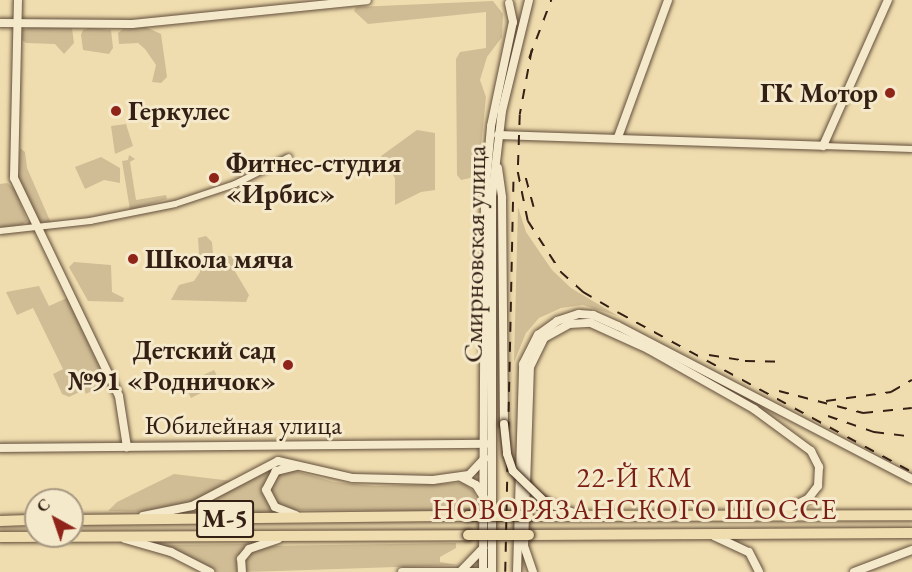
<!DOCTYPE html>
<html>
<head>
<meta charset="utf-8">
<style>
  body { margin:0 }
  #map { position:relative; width:912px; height:572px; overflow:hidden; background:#f0ddaf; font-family:"EB Garamond",serif }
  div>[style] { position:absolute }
  .green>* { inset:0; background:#d0bd95 }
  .roads { filter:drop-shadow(0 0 2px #624e3b) drop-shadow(0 0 2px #624e3b) }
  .street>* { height:6px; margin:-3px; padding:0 3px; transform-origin:3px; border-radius:3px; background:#f5e9cb }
  .secondary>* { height:8px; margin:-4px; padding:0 4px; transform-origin:4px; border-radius:4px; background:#f5e9cb }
  .highway>* { height:10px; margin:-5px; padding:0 5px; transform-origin:5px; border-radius:5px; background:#f0ddaf }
  .rail>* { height:1.5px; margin-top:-0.75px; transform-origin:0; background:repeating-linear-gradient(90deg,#331f14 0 10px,transparent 0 20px) }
  .bridges { filter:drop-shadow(0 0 2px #331f14) drop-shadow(0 0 2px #331f14) }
  .secondary-bridge>* { height:8px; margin:-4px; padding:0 4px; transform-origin:4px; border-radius:4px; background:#f5e9cb }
  .highway-bridge>* { height:10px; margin:-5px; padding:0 5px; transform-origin:5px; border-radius:5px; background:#f0ddaf }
  .dots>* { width:16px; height:16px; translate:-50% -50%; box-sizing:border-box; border:3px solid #f5e9cb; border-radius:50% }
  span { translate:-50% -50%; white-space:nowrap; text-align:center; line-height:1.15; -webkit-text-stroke:6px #f5e9cb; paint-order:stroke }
  .shield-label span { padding:2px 4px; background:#f5e9cb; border:2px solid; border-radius:4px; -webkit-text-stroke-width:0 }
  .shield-label { font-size:26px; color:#331f14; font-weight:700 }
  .poi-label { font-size:27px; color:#331f14; font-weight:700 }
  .right { translate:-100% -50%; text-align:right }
  .left { translate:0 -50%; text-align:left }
  .street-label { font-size:27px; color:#331f14 }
  .neighbourhood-label { font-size:28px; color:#7a1f14; letter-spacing:1.5px }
  .north { position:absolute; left:24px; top:488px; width:60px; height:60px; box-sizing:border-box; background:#f5e9cb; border:2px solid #a79882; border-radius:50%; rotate:320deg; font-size:16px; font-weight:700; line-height:24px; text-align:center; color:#331f14 }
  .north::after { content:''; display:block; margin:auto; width:21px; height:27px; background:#8f2418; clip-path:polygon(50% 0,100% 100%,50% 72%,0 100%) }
</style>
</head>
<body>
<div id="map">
  <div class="green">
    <div style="clip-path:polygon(493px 1px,503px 14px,502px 37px,487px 57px,480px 80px,486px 97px,479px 166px,470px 178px,461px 180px,457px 175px,456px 59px,460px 52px,486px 48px,486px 12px,368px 24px,354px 11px,356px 7px)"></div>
    <div style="clip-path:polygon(30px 27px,72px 28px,74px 43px,64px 54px,55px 44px,26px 43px,22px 40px,22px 30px)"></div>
    <div style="clip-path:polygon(146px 27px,161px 34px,167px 77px,161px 83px,152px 82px,156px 65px,145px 49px,138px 43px,119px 44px,118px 33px,123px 29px)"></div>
    <div style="clip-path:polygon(90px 28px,111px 30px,113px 48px,109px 54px,83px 50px,81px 35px,83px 30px)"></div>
    <div style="clip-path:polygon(126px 124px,133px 146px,115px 154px,111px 126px)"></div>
    <div style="clip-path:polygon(417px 130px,435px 133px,435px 190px,421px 192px,395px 205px,395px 178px,381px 156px)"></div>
    <div style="clip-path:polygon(20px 148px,25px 152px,27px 168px,51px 223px,38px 221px,18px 177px)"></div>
    <div style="clip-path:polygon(129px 155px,135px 159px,130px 162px,136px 200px,166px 195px,167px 199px,130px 210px,122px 161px,128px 160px)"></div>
    <div style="clip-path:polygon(101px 157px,120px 168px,120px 183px,104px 180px,85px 189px,75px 167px)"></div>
    <div style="clip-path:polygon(7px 183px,15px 189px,27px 221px,22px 225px,0 228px,0 184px)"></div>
    <div style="clip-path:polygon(518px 207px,526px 232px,552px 270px,571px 288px,618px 316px,583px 305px,561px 308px,539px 318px,526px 333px,514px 362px)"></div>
    <div style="clip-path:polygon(206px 236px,212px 242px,213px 254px,237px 257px,233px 268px,249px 295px,246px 302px,171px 300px,179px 285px,194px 281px,200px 272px,198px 238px)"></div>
    <div style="clip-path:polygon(74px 262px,111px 265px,112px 292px,124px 298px,123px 302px,88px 301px,69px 267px)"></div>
    <div style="clip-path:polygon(39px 286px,49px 306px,67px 298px,107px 383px,86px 394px,84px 390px,69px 397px,62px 394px,53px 374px,63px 369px,33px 308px,17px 315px,6px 292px)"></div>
    <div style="clip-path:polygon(214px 370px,221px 383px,191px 398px,184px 384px)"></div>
    <div style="clip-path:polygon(272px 469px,262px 490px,273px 513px,187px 512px)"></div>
    <div style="clip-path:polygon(292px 470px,334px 482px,375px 486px,464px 483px,474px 492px,477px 504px,463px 504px,455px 511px,290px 510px,278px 506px,269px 492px,277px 474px)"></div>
    <div style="clip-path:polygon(174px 474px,232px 481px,191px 503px,151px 512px,108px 511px,117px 502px)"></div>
    <div style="clip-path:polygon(456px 543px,456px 548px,440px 557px,440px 562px,457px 565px,244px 572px,243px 563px,249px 553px,266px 546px)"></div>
    <div style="clip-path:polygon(163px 545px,247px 544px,248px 545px,239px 556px,237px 572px,216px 572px)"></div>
  </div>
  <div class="roads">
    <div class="street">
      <div style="left:823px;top:146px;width:89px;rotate:1.9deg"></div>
      <div style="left:0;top:231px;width:91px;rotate:-6.3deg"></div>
      <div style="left:90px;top:221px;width:87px;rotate:-11.3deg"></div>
      <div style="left:175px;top:204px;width:63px;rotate:-18.4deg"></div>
      <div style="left:235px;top:184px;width:60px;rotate:-26.6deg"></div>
    </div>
    <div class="secondary">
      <div style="left:18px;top:0;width:178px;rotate:91.3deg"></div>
      <div style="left:14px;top:178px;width:242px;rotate:64.3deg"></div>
      <div style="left:119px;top:396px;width:52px;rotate:81.1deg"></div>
      <div style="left:0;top:23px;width:132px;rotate:0.4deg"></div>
      <div style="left:132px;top:24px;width:236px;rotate:-5.8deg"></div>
      <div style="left:498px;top:135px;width:325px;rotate:1.9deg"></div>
      <div style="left:823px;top:146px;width:160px;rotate:-66deg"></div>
      <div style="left:618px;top:137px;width:146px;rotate:-69.9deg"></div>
      <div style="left:498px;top:168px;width:30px;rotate:82deg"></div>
      <div style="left:502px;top:198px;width:226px;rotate:89.5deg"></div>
      <div style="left:0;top:448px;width:486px;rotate:-0.5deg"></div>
      <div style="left:296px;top:466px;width:21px;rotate:166deg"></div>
      <div style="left:276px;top:471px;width:21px;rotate:118deg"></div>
      <div style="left:266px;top:490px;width:19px;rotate:62deg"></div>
      <div style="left:275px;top:507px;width:22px;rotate:21deg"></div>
      <div style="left:461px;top:477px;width:17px;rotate:28deg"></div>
      <div style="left:476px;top:485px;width:15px;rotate:58deg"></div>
      <div style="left:545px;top:502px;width:33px;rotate:21deg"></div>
      <div style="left:143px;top:516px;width:50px;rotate:-11.5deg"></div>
      <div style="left:192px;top:506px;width:97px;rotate:-27.6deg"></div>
      <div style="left:278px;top:461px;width:77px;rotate:12.8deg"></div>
      <div style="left:353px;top:478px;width:80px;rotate:1.4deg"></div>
      <div style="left:433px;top:480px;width:36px;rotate:-8deg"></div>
      <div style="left:469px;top:475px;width:23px;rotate:-47deg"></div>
      <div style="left:714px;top:536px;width:38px;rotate:25deg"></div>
      <div style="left:749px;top:552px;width:22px;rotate:63deg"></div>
      <div style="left:125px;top:539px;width:48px;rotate:15.8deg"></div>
      <div style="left:171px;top:552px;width:44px;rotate:27.1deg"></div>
      <div style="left:461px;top:571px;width:32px;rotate:-46deg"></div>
      <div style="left:242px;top:572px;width:13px;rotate:-94deg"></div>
      <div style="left:241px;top:559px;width:13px;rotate:-51deg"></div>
      <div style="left:249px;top:549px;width:31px;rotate:-19deg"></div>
      <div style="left:402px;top:572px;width:86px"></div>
      <div style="left:483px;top:572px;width:377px;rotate:-89.7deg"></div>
      <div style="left:485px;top:195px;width:69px;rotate:-85deg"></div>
      <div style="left:491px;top:126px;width:106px;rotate:-78.1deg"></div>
      <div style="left:513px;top:22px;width:19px;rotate:-102deg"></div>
      <div style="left:492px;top:572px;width:376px;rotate:-90deg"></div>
      <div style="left:492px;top:196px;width:86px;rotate:-83.3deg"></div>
      <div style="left:502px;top:111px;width:114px;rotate:-76.3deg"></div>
      <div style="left:517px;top:572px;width:208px;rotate:-88.3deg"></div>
      <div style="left:523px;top:364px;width:33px;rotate:-63deg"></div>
      <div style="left:538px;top:335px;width:24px;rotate:-36deg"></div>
      <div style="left:557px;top:321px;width:23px;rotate:-18deg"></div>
      <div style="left:579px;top:314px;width:14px;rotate:4deg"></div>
      <div style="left:593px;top:315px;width:27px;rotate:24deg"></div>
      <div style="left:618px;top:326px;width:331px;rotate:27.5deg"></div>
      <div style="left:533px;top:572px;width:28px;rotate:-109deg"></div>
      <div style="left:524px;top:546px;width:179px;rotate:-88.1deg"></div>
      <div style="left:530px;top:367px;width:32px;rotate:-64deg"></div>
      <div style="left:544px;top:338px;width:29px;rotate:-29deg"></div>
      <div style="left:569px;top:324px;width:22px;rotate:-3deg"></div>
      <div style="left:591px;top:323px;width:63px;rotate:24.5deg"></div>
      <div style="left:648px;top:349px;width:122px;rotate:29.5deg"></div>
      <div style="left:754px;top:409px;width:71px;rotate:36.4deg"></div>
      <div style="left:811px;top:451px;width:18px;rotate:63deg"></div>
      <div style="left:819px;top:467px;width:19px;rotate:93deg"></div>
      <div style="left:818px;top:486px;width:16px;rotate:128deg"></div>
      <div style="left:808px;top:499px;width:35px;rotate:155deg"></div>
      <div style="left:854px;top:572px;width:62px;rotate:-20.8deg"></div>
    </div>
    <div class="highway">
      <div style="left:528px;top:516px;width:384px;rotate:-0.1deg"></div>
      <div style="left:72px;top:520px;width:396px;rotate:-0.6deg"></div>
      <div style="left:0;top:521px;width:36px;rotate:-2deg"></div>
      <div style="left:529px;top:535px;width:383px;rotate:-0.3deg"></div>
      <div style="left:0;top:537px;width:468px;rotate:-0.2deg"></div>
    </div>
  </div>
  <div class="rail">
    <div style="left:532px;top:50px;width:66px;rotate:100.5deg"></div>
    <div style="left:520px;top:115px;width:57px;rotate:92deg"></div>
    <div style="left:518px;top:172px;width:50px;rotate:78.5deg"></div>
    <div style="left:528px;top:221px;width:61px;rotate:57.1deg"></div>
    <div style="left:561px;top:272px;width:30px;rotate:42deg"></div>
    <div style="left:583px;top:292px;width:42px;rotate:30.3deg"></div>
    <div style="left:619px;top:313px;width:333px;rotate:28.5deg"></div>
    <div style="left:529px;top:58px;width:62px;rotate:-69.2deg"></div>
    <div style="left:526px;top:178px;width:30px;rotate:75deg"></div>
    <div style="left:709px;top:355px;width:36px;rotate:9deg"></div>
    <div style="left:745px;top:361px;width:39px;rotate:1deg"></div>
    <div style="left:779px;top:391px;width:87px;rotate:14.7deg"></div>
    <div style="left:863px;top:413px;width:49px;rotate:-5.8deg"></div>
    <div style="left:826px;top:401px;width:66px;rotate:-7.9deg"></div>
    <div style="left:891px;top:392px;width:24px;rotate:-30deg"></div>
    <div style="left:828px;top:416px;width:49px;rotate:19.2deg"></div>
    <div style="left:874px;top:432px;width:38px;rotate:7deg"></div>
    <div style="left:505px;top:572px;width:390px;rotate:-88.8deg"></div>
  </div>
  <div class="bridges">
    <div class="secondary-bridge">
      <div style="left:504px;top:424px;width:30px;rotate:84deg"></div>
      <div style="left:507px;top:454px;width:18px;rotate:71deg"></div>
      <div style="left:513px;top:471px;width:45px;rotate:44.1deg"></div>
    </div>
    <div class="highway-bridge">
      <div style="left:468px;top:516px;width:60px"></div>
      <div style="left:468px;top:535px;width:61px"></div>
    </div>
  </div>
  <div class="dots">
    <div style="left:890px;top:93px;background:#8f2418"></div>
    <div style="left:116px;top:111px;background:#8f2418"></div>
    <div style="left:214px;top:178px;background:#8f2418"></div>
    <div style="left:133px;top:259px;background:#8f2418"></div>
    <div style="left:288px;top:365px;background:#8f2418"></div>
  </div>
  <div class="shield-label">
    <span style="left:225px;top:519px">М-5</span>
  </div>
  <div class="poi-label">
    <span class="right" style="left:878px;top:93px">ГК Мотор</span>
    <span class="left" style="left:128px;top:111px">Геркулес</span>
    <span class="left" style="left:226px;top:178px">Фитнес-студия<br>«Ирбис»</span>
    <span class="left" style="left:145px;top:259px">Школа мяча</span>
    <span class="right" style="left:276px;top:365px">Детский сад<br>№91 «Родничок»</span>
  </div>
  <div class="street-label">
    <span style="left:474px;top:254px;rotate:-89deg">Смирновская улица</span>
    <span style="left:243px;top:425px">Юбилейная улица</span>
  </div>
  <div class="neighbourhood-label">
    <span style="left:635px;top:493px">22-Й КМ<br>НОВОРЯЗАНСКОГО ШОССЕ</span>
  </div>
  <div class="north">С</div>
</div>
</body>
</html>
